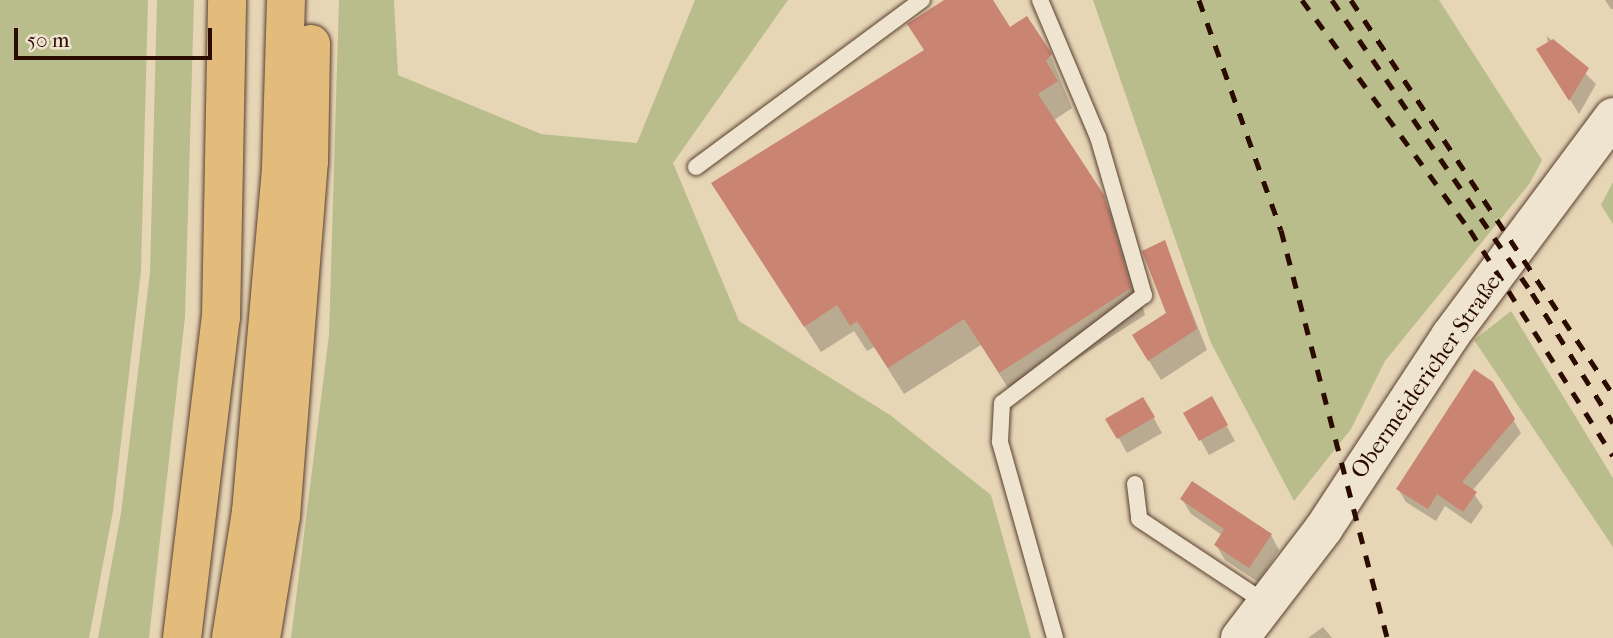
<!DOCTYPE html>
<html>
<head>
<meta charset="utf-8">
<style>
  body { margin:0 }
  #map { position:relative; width:1613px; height:638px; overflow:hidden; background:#e6d6b6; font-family:"IM FELL French Canon",serif }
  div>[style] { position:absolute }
  .green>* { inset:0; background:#b9bd8b }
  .shadow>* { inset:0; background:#0003 }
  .building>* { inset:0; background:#ca8472 }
  .roads { filter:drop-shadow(0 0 2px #5a3e2e) drop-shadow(0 0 2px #5a3e2e) }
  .lane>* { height:16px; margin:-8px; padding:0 8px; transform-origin:8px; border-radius:8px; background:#efe4d0 }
  .secondary>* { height:38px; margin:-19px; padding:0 19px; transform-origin:19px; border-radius:19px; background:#efe4d0 }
  .highway>* { height:38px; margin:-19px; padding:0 19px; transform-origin:19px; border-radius:19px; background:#e3bb7b }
  .rail>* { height:5px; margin-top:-2.5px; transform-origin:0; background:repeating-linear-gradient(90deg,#2b0b00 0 12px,transparent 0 24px) }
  span { translate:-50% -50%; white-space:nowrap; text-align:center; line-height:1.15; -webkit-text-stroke:6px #efe4d0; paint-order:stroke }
  .street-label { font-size:23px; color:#2b0b00 }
  .scale { position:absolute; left:14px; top:28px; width:198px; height:32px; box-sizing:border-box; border:4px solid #2b0b00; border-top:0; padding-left:9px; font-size:21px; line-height:24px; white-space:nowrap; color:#2b0b00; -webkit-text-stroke:5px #efe4d0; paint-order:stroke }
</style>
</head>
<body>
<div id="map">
  <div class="green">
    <div style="clip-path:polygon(0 0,148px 0,141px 271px,113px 511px,89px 638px,0 638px)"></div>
    <div style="clip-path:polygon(157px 0,194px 0,185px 317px,149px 638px,98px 638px,121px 513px,150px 272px)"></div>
    <div style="clip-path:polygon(339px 0,394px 0,398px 75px,541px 134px,637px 143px,695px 0,788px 0,673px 163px,739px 321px,890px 415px,991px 495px,1031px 638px,291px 638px,329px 335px)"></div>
    <div style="clip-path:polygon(1093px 0,1439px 0,1542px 160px,1530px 183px,1385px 361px,1351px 429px,1294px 501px,1211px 343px)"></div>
    <div style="clip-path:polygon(1613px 182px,1613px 224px,1601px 205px)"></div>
    <div style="clip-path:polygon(1511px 311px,1613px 478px,1613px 547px,1474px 340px)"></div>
  </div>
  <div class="shadow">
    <div style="clip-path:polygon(947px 0,990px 0,1010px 30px,1050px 55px,1072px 108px,1053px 121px,1118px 223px,1145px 315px,1015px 399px,981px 345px,904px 394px,874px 347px,867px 351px,854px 331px,821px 352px,713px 184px,925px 52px)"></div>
    <div style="clip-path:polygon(1605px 0,1613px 0,1613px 9px,1611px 9px)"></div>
    <div style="clip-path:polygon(1547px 36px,1596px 84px,1579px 114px,1551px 69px)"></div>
    <div style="clip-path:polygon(1164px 242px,1207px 350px,1161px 380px,1146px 356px,1169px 313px)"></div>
    <div style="clip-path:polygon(1492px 384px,1521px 433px,1472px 491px,1483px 507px,1471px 524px,1445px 506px,1436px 521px,1406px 502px,1398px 489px)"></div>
    <div style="clip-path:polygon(1143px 399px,1162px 433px,1127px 453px,1108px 419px)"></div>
    <div style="clip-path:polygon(1212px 399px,1235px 441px,1209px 455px,1186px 413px)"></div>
    <div style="clip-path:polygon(1182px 499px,1271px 535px,1279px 550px,1258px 582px,1225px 560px,1216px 545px,1222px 535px,1191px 514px)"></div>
    <div style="clip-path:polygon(1323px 627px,1332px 638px,1308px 638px)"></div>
  </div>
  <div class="building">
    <div style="clip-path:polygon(944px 0,993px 0,1010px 27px,1027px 16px,1052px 54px,1046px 61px,1058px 81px,1038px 94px,1104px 195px,1131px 288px,999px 373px,964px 319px,888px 368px,857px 321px,850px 326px,837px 305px,804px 327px,711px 183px,924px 50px,907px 24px)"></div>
    <div style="clip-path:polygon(1553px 39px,1589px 68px,1569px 101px,1536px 49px)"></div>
    <div style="clip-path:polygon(1165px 240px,1197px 329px,1148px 361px,1132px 335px,1166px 313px,1142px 251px)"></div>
    <div style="clip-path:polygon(1474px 369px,1493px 382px,1515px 419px,1462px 482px,1477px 492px,1463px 512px,1437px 494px,1428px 509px,1396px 489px)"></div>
    <div style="clip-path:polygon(1212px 396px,1228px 425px,1199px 441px,1183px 413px)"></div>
    <div style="clip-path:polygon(1143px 397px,1155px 417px,1117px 439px,1105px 419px)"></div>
    <div style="clip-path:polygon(1192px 481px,1272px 534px,1249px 568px,1214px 545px,1224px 529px,1180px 499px)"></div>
  </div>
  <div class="roads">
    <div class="lane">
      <div style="left:1040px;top:0;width:149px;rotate:67.1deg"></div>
      <div style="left:1098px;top:137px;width:165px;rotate:73.8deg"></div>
      <div style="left:1144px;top:295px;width:178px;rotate:142.7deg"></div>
      <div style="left:1002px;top:403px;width:39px;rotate:93deg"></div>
      <div style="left:1000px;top:442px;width:204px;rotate:74.3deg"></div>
      <div style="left:696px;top:167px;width:281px;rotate:-36.5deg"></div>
      <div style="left:1135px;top:484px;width:35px;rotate:83deg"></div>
      <div style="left:1139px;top:519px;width:152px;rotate:33.5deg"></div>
    </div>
    <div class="secondary">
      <div style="left:1240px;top:638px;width:138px;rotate:-52.6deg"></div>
      <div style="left:1324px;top:528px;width:230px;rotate:-56.7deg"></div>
      <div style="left:1450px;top:336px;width:273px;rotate:-53.3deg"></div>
    </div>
    <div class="highway">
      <div style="left:182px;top:638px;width:322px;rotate:-83.1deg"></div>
      <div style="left:221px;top:318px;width:318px;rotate:-88.9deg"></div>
      <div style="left:231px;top:638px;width:128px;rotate:-81deg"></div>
      <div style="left:251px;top:512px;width:345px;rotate:-85deg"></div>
      <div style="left:281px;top:168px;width:168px;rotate:-88.3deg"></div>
      <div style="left:261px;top:638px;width:124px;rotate:-80.7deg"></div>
      <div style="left:281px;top:516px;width:355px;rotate:-85.5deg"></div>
      <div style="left:309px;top:162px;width:118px;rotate:-89deg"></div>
    </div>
  </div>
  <div class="rail">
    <div style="left:1199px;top:0;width:244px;rotate:70.4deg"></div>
    <div style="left:1281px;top:230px;width:422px;rotate:75.4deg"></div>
    <div style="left:1302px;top:0;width:285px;rotate:53.9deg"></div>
    <div style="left:1470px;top:230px;width:267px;rotate:57.7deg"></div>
    <div style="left:1332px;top:0;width:355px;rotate:55.7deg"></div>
    <div style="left:1532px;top:293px;width:153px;rotate:58.1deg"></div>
    <div style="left:1351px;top:0;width:474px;rotate:56.4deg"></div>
  </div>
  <div class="street-label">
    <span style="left:1426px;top:377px;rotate:-55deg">Obermeidericher Straße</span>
  </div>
  <div class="scale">50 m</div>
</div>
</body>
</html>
